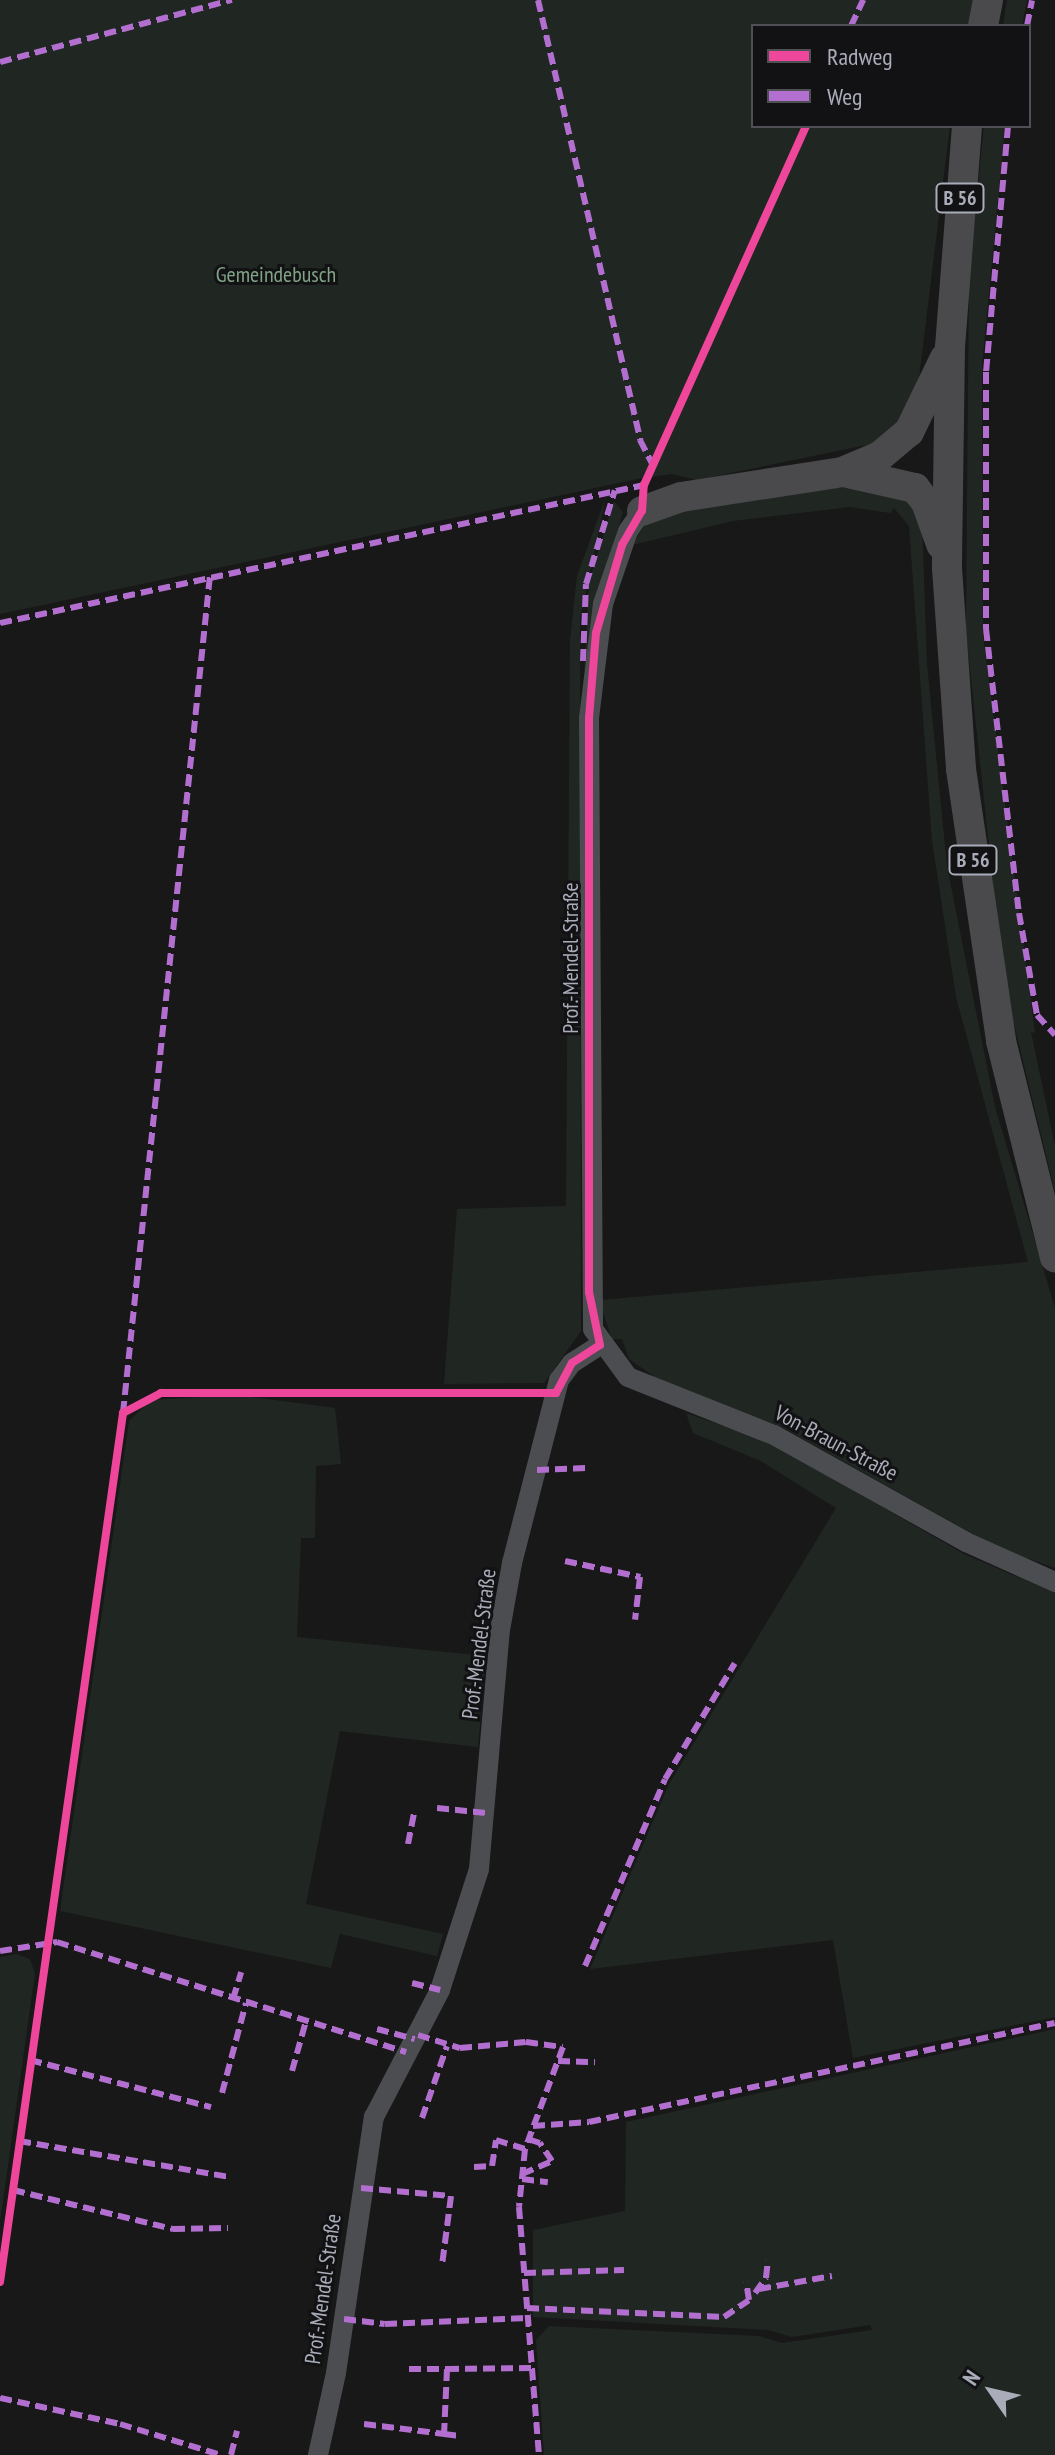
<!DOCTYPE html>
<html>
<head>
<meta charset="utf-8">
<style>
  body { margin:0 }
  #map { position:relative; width:1055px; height:2455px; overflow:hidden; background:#181818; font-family:"PT Sans Narrow",sans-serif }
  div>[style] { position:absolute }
  .green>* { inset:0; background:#202722 }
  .minor>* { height:20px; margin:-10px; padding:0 10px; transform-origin:10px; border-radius:10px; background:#4c4d51 }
  .highway>* { height:30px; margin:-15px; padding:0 15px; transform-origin:15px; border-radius:15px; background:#4a4a4d }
  .quiet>* { height:6px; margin-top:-3px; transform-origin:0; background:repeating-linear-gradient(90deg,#b36fd0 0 12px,transparent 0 18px) }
  .cycleway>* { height:8px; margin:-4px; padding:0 4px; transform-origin:4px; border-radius:4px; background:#ed469a }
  span { translate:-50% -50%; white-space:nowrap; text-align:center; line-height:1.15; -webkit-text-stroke:6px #121214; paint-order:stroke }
  .shield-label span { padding:2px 6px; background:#121214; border:2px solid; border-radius:6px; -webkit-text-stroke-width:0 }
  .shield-label { font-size:20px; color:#aaadb9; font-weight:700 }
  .park-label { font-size:22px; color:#81a386 }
  .street-label { font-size:22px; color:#aaadb9 }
  .legend { position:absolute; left:751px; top:24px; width:280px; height:104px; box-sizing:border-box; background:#121214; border:2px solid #4f5056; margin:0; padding:10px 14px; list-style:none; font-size:24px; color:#aaadb9 }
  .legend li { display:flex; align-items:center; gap:16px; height:40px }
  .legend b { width:40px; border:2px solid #4f5056 }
  .north { position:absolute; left:951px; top:2351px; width:80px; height:80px; -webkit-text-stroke:6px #121214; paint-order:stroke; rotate:304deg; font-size:22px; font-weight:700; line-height:32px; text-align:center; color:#aaadb9 }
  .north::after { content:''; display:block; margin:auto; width:28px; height:36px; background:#aaadb9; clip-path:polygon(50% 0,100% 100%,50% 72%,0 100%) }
</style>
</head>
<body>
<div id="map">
  <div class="green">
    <div style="clip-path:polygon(0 0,975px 0,970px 26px,753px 26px,753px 126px,950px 126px,919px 378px,895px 439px,697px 480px,672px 474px,642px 478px,0 614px)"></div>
    <div style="clip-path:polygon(1007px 0,1027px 0,1022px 26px,1003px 26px)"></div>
    <div style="clip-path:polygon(984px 126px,1005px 126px,982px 366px,983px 635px,1035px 1033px,1031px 1032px,1055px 1146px,1055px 1192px,1014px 1024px,998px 930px,966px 631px,969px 275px)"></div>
    <div style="clip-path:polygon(830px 488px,899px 488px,922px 521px,927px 664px,947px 866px,995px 1107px,1055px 1308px,1055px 1568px,1000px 1549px,782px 1427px,659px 1380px,629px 1359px,622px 1339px,612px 1339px,601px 1306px,601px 1300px,1028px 1262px,956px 997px,932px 841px,909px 526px,894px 508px,890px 513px,850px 507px,733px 521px,632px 545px,648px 520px,665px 513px)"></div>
    <div style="clip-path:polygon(606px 497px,580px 619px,581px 1331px,544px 1383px,444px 1384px,457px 1209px,566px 1206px,570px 640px,577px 576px)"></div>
    <div style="clip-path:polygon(614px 501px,623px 512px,594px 606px,584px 674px,589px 581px)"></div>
    <div style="clip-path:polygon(236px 1395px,335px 1408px,341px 1464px,316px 1466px,315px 1538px,301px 1538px,297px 1637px,486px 1656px,478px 1747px,340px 1731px,306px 1904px,443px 1934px,437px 1956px,340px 1934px,331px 1968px,60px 1911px,129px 1421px,151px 1400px)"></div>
    <div style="clip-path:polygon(686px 1413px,767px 1441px,964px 1554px,1055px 1593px,1055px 2017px,853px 2058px,833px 1940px,590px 1969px,669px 1784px,836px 1508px,761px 1461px,693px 1433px)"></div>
    <div style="clip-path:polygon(16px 1954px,30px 1959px,35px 1973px,0 2222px,0 1957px)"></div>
    <div style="clip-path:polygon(1055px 2029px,1055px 2455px,544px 2455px,536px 2340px,549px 2326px,759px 2336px,782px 2343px,872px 2330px,870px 2325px,792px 2337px,768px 2330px,533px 2317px,533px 2230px,625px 2211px,626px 2122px)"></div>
  </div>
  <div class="minor">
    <div style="left:642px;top:511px;width:24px;rotate:125deg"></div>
    <div style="left:628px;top:531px;width:77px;rotate:108.9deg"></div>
    <div style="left:603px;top:604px;width:115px;rotate:97deg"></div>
    <div style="left:589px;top:718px;width:611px;rotate:89.62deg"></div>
    <div style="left:593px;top:1329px;width:59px;rotate:53.9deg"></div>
    <div style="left:628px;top:1377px;width:157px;rotate:21.7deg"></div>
    <div style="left:774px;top:1435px;width:220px;rotate:29.1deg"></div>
    <div style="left:966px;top:1542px;width:98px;rotate:24.2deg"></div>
    <div style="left:318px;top:2455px;width:84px;rotate:-77.6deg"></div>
    <div style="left:336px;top:2373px;width:259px;rotate:-81.6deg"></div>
    <div style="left:374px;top:2117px;width:143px;rotate:-62.5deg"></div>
    <div style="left:440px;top:1990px;width:127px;rotate:-72.1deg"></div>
    <div style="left:479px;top:1869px;width:240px;rotate:-85deg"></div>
    <div style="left:500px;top:1630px;width:68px;rotate:-79.8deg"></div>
    <div style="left:512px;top:1563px;width:189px;rotate:-75.6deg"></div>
    <div style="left:559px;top:1380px;width:21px;rotate:-53deg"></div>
    <div style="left:572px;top:1363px;width:33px;rotate:-33deg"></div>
  </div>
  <div class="highway">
    <div style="left:983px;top:26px;width:26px;rotate:-79deg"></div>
    <div style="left:967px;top:126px;width:222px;rotate:94.4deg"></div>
    <div style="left:950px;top:347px;width:221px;rotate:90.8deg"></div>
    <div style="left:947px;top:568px;width:201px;rotate:86deg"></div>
    <div style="left:961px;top:769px;width:275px;rotate:81.6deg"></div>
    <div style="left:1001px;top:1041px;width:223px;rotate:76deg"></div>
    <div style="left:844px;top:472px;width:73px;rotate:12.7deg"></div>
    <div style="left:915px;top:488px;width:18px;rotate:52deg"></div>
    <div style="left:926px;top:502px;width:45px;rotate:70.3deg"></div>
    <div style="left:642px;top:511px;width:41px;rotate:-19.7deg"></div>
    <div style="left:681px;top:497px;width:163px;rotate:-8.8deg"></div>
    <div style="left:842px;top:472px;width:41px;rotate:-22.8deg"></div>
    <div style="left:880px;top:456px;width:38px;rotate:-40deg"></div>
    <div style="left:909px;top:432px;width:82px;rotate:-64.1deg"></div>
  </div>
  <div class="quiet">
    <div style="left:538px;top:0;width:452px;rotate:76.9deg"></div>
    <div style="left:640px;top:440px;width:28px;rotate:63deg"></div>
    <div style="left:851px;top:26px;width:29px;rotate:-65deg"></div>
    <div style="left:1027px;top:26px;width:26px;rotate:-79deg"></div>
    <div style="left:0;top:62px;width:240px;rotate:-15deg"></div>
    <div style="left:1008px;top:126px;width:247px;rotate:95.1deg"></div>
    <div style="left:986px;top:372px;width:257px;rotate:90deg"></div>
    <div style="left:986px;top:629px;width:286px;rotate:83.4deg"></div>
    <div style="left:1019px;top:913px;width:104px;rotate:80deg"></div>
    <div style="left:1037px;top:1015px;width:27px;rotate:48deg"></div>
    <div style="left:0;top:623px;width:659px;rotate:-12.09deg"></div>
    <div style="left:583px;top:661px;width:77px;rotate:-87.8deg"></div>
    <div style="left:586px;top:584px;width:98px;rotate:-72.9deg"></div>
    <div style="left:123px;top:1413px;width:843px;rotate:-84.07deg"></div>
    <div style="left:537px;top:1470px;width:49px;rotate:-2.3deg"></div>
    <div style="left:565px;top:1561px;width:77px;rotate:12deg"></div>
    <div style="left:640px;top:1577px;width:43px;rotate:96.6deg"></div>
    <div style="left:437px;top:1808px;width:49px;rotate:5.8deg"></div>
    <div style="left:408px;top:1844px;width:31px;rotate:-79deg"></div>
    <div style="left:0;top:1951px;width:58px;rotate:-9deg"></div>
    <div style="left:57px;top:1942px;width:366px;rotate:17.5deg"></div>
    <div style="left:585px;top:1966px;width:203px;rotate:-66.8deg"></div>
    <div style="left:665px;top:1779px;width:135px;rotate:-58.9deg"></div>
    <div style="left:412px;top:1983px;width:29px;rotate:14deg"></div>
    <div style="left:233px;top:1999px;width:28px;rotate:-73deg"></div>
    <div style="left:377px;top:2029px;width:39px;rotate:15deg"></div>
    <div style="left:418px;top:2035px;width:44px;rotate:17.2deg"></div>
    <div style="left:460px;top:2048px;width:66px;rotate:-5.2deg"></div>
    <div style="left:526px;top:2042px;width:37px;rotate:8deg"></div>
    <div style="left:563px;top:2047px;width:109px;rotate:110.4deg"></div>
    <div style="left:525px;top:2149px;width:58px;rotate:95.9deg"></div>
    <div style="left:519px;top:2207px;width:249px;rotate:85.4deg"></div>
    <div style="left:30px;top:2060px;width:187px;rotate:14.6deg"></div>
    <div style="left:558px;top:2061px;width:37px;rotate:2deg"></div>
    <div style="left:292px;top:2071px;width:52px;rotate:-74.4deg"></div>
    <div style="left:222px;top:2093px;width:93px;rotate:-75.1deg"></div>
    <div style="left:422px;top:2118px;width:76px;rotate:-70.9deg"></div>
    <div style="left:533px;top:2126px;width:56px;rotate:-4.1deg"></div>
    <div style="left:589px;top:2122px;width:476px;rotate:-12deg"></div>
    <div style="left:19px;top:2141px;width:213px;rotate:9.7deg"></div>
    <div style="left:474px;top:2167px;width:18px;rotate:-3deg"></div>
    <div style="left:492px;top:2166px;width:26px;rotate:-81deg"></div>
    <div style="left:496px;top:2140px;width:30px;rotate:17deg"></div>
    <div style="left:522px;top:2174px;width:33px;rotate:-23deg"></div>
    <div style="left:552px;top:2161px;width:22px;rotate:-124deg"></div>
    <div style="left:540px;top:2143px;width:13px;rotate:-162deg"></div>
    <div style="left:522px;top:2179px;width:26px;rotate:7deg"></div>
    <div style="left:361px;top:2188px;width:90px;rotate:5.1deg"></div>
    <div style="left:451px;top:2196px;width:70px;rotate:97.4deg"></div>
    <div style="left:13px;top:2190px;width:165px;rotate:13.7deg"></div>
    <div style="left:173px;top:2229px;width:55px;rotate:-1deg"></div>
    <div style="left:524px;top:2273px;width:100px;rotate:-1.7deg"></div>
    <div style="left:759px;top:2289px;width:74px;rotate:-10.1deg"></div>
    <div style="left:755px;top:2293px;width:19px;rotate:-54deg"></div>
    <div style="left:766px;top:2278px;width:18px;rotate:-84deg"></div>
    <div style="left:527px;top:2308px;width:197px;rotate:2.6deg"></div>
    <div style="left:724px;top:2317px;width:30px;rotate:-34deg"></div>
    <div style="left:749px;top:2300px;width:18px;rotate:-99deg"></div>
    <div style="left:344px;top:2319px;width:41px;rotate:7deg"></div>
    <div style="left:385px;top:2324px;width:143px;rotate:-2.4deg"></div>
    <div style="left:409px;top:2369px;width:38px"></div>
    <div style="left:447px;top:2369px;width:65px;rotate:92.6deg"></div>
    <div style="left:444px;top:2434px;width:16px;rotate:7deg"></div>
    <div style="left:447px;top:2369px;width:85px;rotate:-0.7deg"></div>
    <div style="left:0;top:2398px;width:123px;rotate:12.2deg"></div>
    <div style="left:120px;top:2424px;width:106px;rotate:17.1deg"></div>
    <div style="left:364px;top:2424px;width:81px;rotate:7.1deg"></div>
    <div style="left:231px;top:2455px;width:25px;rotate:-76deg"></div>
  </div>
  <div class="cycleway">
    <div style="left:0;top:2282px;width:878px;rotate:-81.94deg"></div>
    <div style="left:123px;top:1413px;width:43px;rotate:-27.8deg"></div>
    <div style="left:161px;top:1393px;width:395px"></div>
    <div style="left:556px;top:1393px;width:34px;rotate:-62deg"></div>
    <div style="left:572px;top:1363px;width:33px;rotate:-33deg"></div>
    <div style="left:600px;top:1345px;width:54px;rotate:-101.7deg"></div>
    <div style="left:589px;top:1292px;width:574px;rotate:-90deg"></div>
    <div style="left:589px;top:718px;width:85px;rotate:-85.3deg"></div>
    <div style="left:596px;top:633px;width:92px;rotate:-73.5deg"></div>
    <div style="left:622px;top:545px;width:39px;rotate:-60deg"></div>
    <div style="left:642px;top:511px;width:26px;rotate:-86deg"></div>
    <div style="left:644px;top:485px;width:394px;rotate:-65.7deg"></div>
  </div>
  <div class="shield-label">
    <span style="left:960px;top:198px">B 56</span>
    <span style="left:973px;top:860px">B 56</span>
  </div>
  <div class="park-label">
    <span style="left:276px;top:275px">Gemeindebusch</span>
  </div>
  <div class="street-label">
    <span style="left:571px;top:958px;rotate:-90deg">Prof.-Mendel-Straße</span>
    <span style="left:836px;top:1443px;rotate:28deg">Von-Braun-Straße</span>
    <span style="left:479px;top:1644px;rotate:-83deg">Prof.-Mendel-Straße</span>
    <span style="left:323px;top:2289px;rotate:-82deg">Prof.-Mendel-Straße</span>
  </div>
  <ul class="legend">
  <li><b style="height:10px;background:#ed469a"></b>Radweg</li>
  <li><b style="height:10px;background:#b36fd0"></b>Weg</li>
  </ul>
  <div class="north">N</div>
</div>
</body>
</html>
